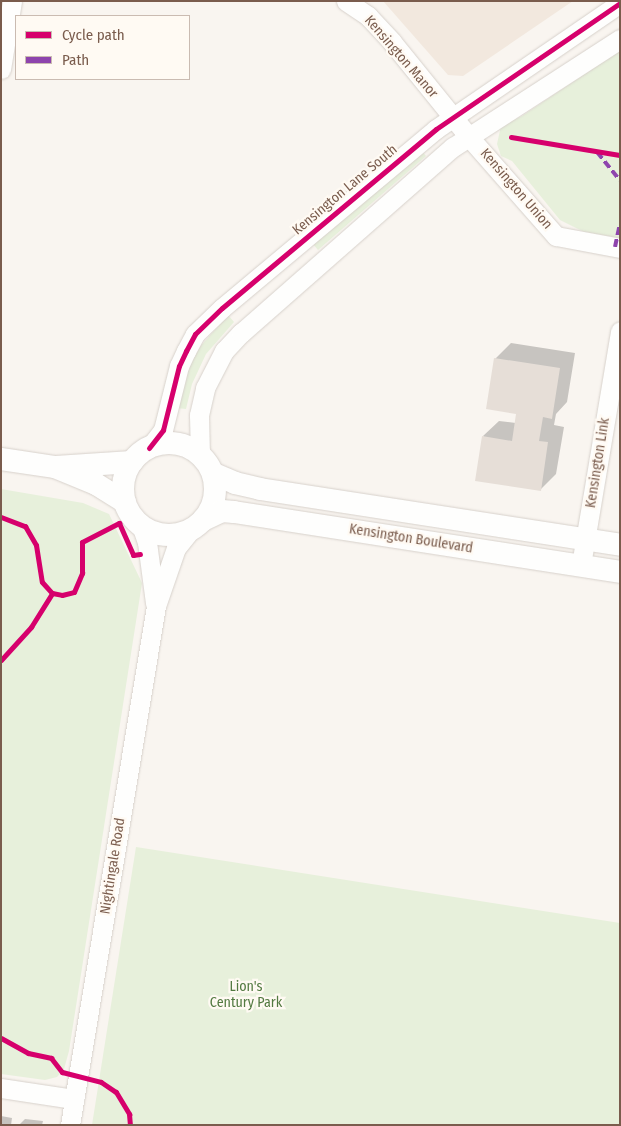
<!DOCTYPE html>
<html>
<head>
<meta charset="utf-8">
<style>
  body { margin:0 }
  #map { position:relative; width:621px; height:1126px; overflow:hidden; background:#f9f5f0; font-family:"Fira Sans Condensed",sans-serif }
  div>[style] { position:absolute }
  .residential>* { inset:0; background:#f2e8de }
  .green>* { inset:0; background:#e7f0db }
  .shadow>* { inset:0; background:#0003 }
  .building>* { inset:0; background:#e6ded7 }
  .roads { filter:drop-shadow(0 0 1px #d7d1cb) drop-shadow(0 0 1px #d7d1cb) }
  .minor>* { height:19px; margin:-9.5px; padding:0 9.5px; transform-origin:9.5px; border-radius:9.5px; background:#fefefd }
  .tertiary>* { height:22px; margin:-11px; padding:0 11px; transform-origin:11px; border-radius:11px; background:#fefefd }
  .tertiary>.ring { margin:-11px; padding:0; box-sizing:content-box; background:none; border:22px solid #fefefd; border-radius:50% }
  .quiet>* { height:4px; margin-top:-2px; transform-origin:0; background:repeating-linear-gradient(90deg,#8e44ad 0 8px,transparent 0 12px) }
  .cycleway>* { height:5px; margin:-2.5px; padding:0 2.5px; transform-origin:2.5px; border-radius:2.5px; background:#d6006c }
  span { translate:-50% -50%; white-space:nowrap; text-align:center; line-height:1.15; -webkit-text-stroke:4.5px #fffaf3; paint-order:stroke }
  .street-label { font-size:14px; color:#7a5c4d }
  .park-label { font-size:14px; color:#537a41 }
  .frame { position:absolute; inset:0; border:2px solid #7a5c4d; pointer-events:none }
  .legend { position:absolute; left:15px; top:15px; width:175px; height:65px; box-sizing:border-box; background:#fffaf3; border:1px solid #cabbb1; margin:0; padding:6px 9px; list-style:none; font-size:15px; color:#7a5c4d }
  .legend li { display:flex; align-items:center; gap:10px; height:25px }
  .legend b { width:25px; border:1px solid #cabbb1 }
</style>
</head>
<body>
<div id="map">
  <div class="residential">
    <div style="clip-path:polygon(383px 1px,573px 1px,463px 76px,448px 75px)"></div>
  </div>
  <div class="green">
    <div style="clip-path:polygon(620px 45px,620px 238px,584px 232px,560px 220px,512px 161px,501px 156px,497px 144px,501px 126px,522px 116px,610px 57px,612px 51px)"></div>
    <div style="clip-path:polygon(422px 151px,426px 156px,318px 250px,312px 243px)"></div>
    <div style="clip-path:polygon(228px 315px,234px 322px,206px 354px,192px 384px,186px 409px,176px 408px,185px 373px,197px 350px)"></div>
    <div style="clip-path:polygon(1px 489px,83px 503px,109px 514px,142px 583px,69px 1051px,64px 1069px,57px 1077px,45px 1080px,1px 1074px)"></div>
    <div style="clip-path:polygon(136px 847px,620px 923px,620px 1125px,92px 1125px)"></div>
  </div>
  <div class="shadow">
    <div style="clip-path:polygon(511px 343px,575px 353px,567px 402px,556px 414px,554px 425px,564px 427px,556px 474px,540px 490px,483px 436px,499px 421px,516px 423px,517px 413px,495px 359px)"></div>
    <div style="clip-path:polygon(1px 1116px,12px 1118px,11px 1125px,1px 1125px)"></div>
    <div style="clip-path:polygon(25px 1119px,43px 1121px,42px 1125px,19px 1125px)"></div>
  </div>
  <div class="building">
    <div style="clip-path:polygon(494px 358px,560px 368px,552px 419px,543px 417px,539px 441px,548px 442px,541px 491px,475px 481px,482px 436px,512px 441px,516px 414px,486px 409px)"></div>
  </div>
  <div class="roads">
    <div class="minor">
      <div style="left:346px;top:1px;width:27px;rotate:34deg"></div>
      <div style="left:368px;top:16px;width:35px;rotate:47deg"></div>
      <div style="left:392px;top:42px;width:122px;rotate:51deg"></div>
      <div style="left:469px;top:137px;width:132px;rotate:48.7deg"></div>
      <div style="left:556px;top:236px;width:65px;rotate:10.6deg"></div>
      <div style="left:1px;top:69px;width:69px;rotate:-80.8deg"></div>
      <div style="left:149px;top:448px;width:23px;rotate:-52deg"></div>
      <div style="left:163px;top:430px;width:66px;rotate:-76deg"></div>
      <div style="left:179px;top:366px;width:17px;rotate:-65deg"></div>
      <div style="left:186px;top:351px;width:19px;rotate:-62deg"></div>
      <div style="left:195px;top:334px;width:37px;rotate:-44deg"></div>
      <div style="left:222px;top:308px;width:279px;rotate:-39.9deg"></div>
      <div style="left:436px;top:129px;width:223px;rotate:-34.4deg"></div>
      <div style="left:200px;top:456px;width:41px;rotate:-91.4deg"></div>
      <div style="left:199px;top:415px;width:28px;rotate:-77deg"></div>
      <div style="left:205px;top:388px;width:42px;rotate:-62.8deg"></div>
      <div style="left:224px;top:351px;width:25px;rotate:-47deg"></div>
      <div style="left:241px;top:333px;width:282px;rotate:-41.3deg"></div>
      <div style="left:453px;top:147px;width:199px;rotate:-32.9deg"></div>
      <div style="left:141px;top:525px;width:18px;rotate:71deg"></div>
      <div style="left:147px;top:542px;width:62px;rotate:82.5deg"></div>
      <div style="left:581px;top:565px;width:237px;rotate:-80.5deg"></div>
      <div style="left:1px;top:1088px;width:74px;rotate:8.6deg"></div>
      <div style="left:70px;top:1125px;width:526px;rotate:-80.59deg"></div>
      <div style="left:156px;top:606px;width:61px;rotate:-71deg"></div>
      <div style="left:176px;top:548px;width:26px;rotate:-51deg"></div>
    </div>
    <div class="tertiary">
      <div class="ring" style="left:123px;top:443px;width:70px;height:70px"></div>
      <div style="left:1px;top:459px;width:55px;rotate:8.4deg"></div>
      <div style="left:55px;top:467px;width:44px;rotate:22.5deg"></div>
      <div style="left:96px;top:484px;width:34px;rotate:32deg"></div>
      <div style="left:56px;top:467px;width:76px;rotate:-3.8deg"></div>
      <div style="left:214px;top:474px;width:23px;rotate:23deg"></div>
      <div style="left:235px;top:483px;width:26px;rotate:13deg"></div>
      <div style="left:260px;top:489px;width:364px;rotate:8.8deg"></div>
      <div style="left:203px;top:520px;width:21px;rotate:-25deg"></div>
      <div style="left:222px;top:511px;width:12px;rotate:5deg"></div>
      <div style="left:234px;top:512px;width:391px;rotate:8.8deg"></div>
    </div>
  </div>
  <div class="quiet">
    <div style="left:597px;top:152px;width:36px;rotate:51deg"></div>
    <div style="left:615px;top:247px;width:24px;rotate:-78deg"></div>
  </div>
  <div class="cycleway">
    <div style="left:511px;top:137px;width:110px;rotate:9.4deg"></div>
    <div style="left:149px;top:448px;width:23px;rotate:-52deg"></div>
    <div style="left:163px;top:430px;width:66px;rotate:-76deg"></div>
    <div style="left:179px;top:366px;width:17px;rotate:-65deg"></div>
    <div style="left:186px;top:351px;width:19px;rotate:-62deg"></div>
    <div style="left:195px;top:334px;width:37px;rotate:-44deg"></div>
    <div style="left:222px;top:308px;width:279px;rotate:-39.9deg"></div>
    <div style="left:436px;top:129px;width:223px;rotate:-34.4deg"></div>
    <div style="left:1px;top:517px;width:26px;rotate:21deg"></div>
    <div style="left:25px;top:526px;width:22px;rotate:60deg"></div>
    <div style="left:36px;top:545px;width:37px;rotate:81deg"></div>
    <div style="left:42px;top:582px;width:15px;rotate:48deg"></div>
    <div style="left:52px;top:593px;width:10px;rotate:11deg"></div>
    <div style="left:62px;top:595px;width:12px;rotate:-14deg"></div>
    <div style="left:74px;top:592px;width:21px;rotate:-67deg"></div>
    <div style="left:82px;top:573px;width:31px;rotate:-90deg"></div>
    <div style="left:82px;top:542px;width:42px;rotate:-27.2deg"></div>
    <div style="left:119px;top:523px;width:35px;rotate:66deg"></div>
    <div style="left:133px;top:555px;width:7px;rotate:-8deg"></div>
    <div style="left:1px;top:660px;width:45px;rotate:-47.7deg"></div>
    <div style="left:31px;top:627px;width:40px;rotate:-58deg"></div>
    <div style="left:1px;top:1038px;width:31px;rotate:29deg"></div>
    <div style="left:28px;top:1053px;width:24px;rotate:12deg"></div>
    <div style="left:51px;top:1058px;width:18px;rotate:52deg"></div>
    <div style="left:62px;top:1072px;width:40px;rotate:14.4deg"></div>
    <div style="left:101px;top:1082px;width:18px;rotate:34deg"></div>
    <div style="left:116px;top:1092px;width:26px;rotate:59deg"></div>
    <div style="left:129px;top:1114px;width:11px;rotate:85deg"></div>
  </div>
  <div class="street-label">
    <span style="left:401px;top:57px;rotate:49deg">Kensington Manor</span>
    <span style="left:516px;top:189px;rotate:49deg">Kensington Union</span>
    <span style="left:345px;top:190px;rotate:-40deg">Kensington Lane South</span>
    <span style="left:598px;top:463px;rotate:-81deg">Kensington Link</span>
    <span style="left:411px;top:539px;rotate:9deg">Kensington Boulevard</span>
    <span style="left:113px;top:866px;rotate:-81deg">Nightingale Road</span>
  </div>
  <div class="park-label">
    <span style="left:246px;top:995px">Lion's<br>Century Park</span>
  </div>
  <div class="frame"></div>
  <ul class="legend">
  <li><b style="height:6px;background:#d6006c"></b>Cycle path</li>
  <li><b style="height:6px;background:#8e44ad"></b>Path</li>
  </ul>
</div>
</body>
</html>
